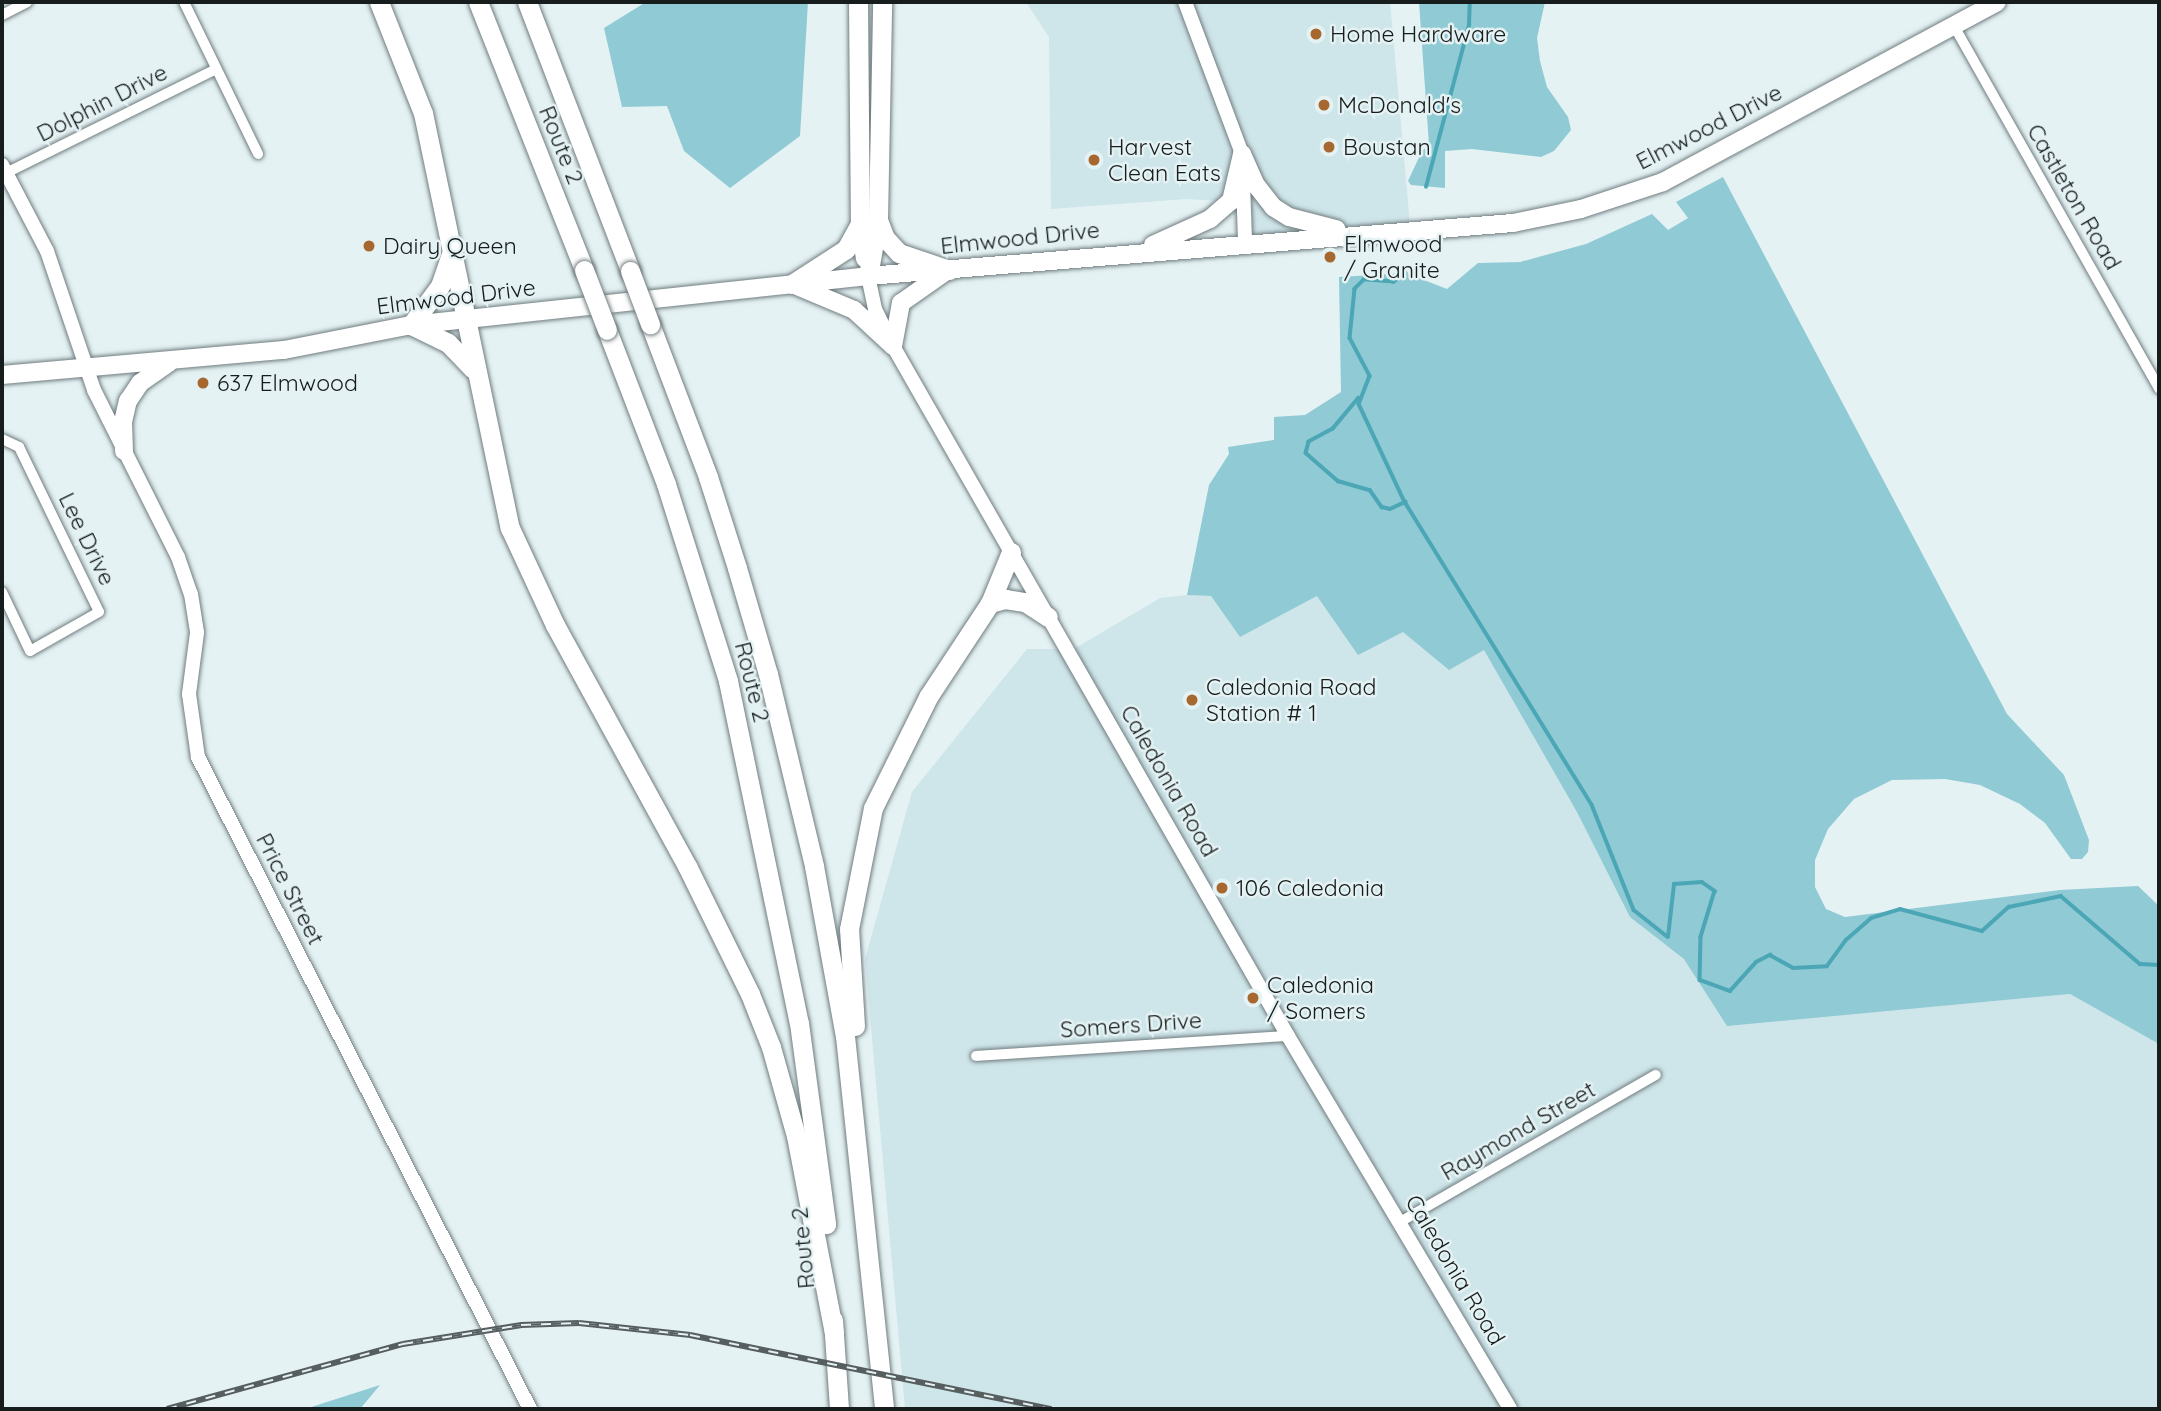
<!DOCTYPE html>
<html>
<head>
<meta charset="utf-8">
<style>
  body { margin:0 }
  #map { position:relative; width:2161px; height:1411px; overflow:hidden; background:#e4f2f4; font-family:Quicksand,sans-serif }
  div>[style] { position:absolute }
  .built>* { inset:0; background:#cee5e9 }
  .green>* { inset:0; background:#90cad4 }
  .stream>* { height:3.5px; margin:-1.75px; padding:0 1.75px; transform-origin:1.75px; border-radius:1.75px; background:#4ba6b5 }
  .roads { filter:drop-shadow(0 0 2px #707c7f) drop-shadow(0 0 2px #707c7f) }
  .minor>* { height:10px; margin:-5px; padding:0 5px; transform-origin:5px; border-radius:5px; background:#fff }
  .tertiary>* { height:14px; margin:-7px; padding:0 7px; transform-origin:7px; border-radius:7px; background:#fff }
  .primary>* { height:18px; margin:-9px; padding:0 9px; transform-origin:9px; border-radius:9px; background:#fff }
  .motorway>* { height:19px; margin:-9.5px; padding:0 9.5px; transform-origin:9.5px; border-radius:9.5px; background:#fff }
  .rail>* { height:6px; margin-top:-3px; transform-origin:0; background:repeating-linear-gradient(90deg,#e4f2f4 0 10px,#575e60 0 20px); box-sizing:border-box; border-block:2px solid #575e60 }
  .bridges { filter:drop-shadow(0 0 2px #707c7f) drop-shadow(0 0 2px #707c7f) }
  .motorway-bridge>* { height:19px; margin:-9.5px; padding:0 9.5px; transform-origin:9.5px; border-radius:9.5px; background:#fff }
  .dots>* { width:19px; height:19px; translate:-50% -50%; box-sizing:border-box; border:4px solid #e4f2f4; border-radius:50% }
  span { translate:-50% -50%; white-space:nowrap; text-align:center; line-height:1.15; -webkit-text-stroke:5px #e4f2f4; paint-order:stroke }
  .poi-label { font-size:23px; color:#171c1d }
  .left { translate:0 -50%; text-align:left }
  .street-label { font-size:23px; color:#171c1d }
  .frame { position:absolute; inset:0; border:4px solid #171c1d; pointer-events:none }
</style>
</head>
<body>
<div id="map">
  <div class="built">
    <div style="clip-path:polygon(1026px 2px,1390px 2px,1410px 225px,1240px 237px,1238px 202px,1186px 199px,1051px 209px,1049px 37px)"></div>
    <div style="clip-path:polygon(1187px 595px,1211px 596px,1240px 637px,1317px 596px,1468px 599px,1756px 1022px,2070px 994px,2159px 1044px,2159px 1409px,905px 1409px,865px 959px,912px 792px,1027px 649px,1074px 649px,1160px 598px)"></div>
  </div>
  <div class="green">
    <div style="clip-path:polygon(646px 2px,808px 2px,800px 136px,730px 188px,684px 151px,667px 106px,622px 107px,604px 28px)"></div>
    <div style="clip-path:polygon(1419px 2px,1545px 2px,1537px 38px,1540px 61px,1547px 87px,1568px 117px,1571px 130px,1554px 151px,1541px 157px,1472px 149px,1445px 151px,1445px 188px,1411px 185px,1408px 181px,1422px 151px,1429px 145px)"></div>
    <div style="clip-path:polygon(1723px 177px,2007px 714px,2064px 775px,2089px 840px,2088px 852px,2082px 859px,2071px 859px,2045px 823px,2020px 804px,1980px 785px,1945px 779px,1892px 780px,1854px 799px,1828px 829px,1815px 860px,1815px 887px,1826px 909px,1845px 917px,2060px 890px,2138px 886px,2159px 906px,2159px 1044px,2070px 994px,1727px 1026px,1684px 959px,1630px 917px,1577px 812px,1484px 650px,1449px 670px,1403px 632px,1358px 655px,1317px 596px,1240px 637px,1211px 596px,1187px 595px,1209px 485px,1229px 454px,1228px 447px,1274px 440px,1274px 417px,1305px 415px,1341px 392px,1339px 277px,1406px 273px,1447px 289px,1478px 263px,1520px 262px,1586px 244px,1652px 214px,1668px 230px,1688px 218px,1676px 202px)"></div>
    <div style="clip-path:polygon(380px 1385px,360px 1409px,305px 1409px)"></div>
  </div>
  <div class="stream">
    <div style="left:1426px;top:187px;width:168px;rotate:-75.1deg"></div>
    <div style="left:1469px;top:25px;width:23px;rotate:-88deg"></div>
    <div style="left:1406px;top:273px;width:15px;rotate:143deg"></div>
    <div style="left:1394px;top:282px;width:30px;rotate:-176deg"></div>
    <div style="left:1364px;top:280px;width:13px;rotate:135deg"></div>
    <div style="left:1355px;top:289px;width:49px;rotate:95.8deg"></div>
    <div style="left:1350px;top:338px;width:43px;rotate:62.2deg"></div>
    <div style="left:1370px;top:376px;width:30px;rotate:111deg"></div>
    <div style="left:1359px;top:404px;width:108px;rotate:64.9deg"></div>
    <div style="left:1405px;top:502px;width:356px;rotate:58.3deg"></div>
    <div style="left:1592px;top:805px;width:113px;rotate:68.2deg"></div>
    <div style="left:1634px;top:910px;width:43px;rotate:38.5deg"></div>
    <div style="left:1668px;top:937px;width:53px;rotate:-83.5deg"></div>
    <div style="left:1674px;top:884px;width:28px;rotate:-4deg"></div>
    <div style="left:1702px;top:882px;width:16px;rotate:35deg"></div>
    <div style="left:1715px;top:891px;width:48px;rotate:106.9deg"></div>
    <div style="left:1701px;top:937px;width:43px;rotate:91.3deg"></div>
    <div style="left:1700px;top:980px;width:32px;rotate:20deg"></div>
    <div style="left:1730px;top:991px;width:39px;rotate:-48deg"></div>
    <div style="left:1756px;top:962px;width:16px;rotate:-27deg"></div>
    <div style="left:1770px;top:955px;width:26px;rotate:29deg"></div>
    <div style="left:1793px;top:968px;width:34px;rotate:-3deg"></div>
    <div style="left:1827px;top:966px;width:32px;rotate:-54deg"></div>
    <div style="left:1846px;top:940px;width:33px;rotate:-41deg"></div>
    <div style="left:1871px;top:918px;width:30px;rotate:-17deg"></div>
    <div style="left:1900px;top:909px;width:85px;rotate:15deg"></div>
    <div style="left:1982px;top:931px;width:36px;rotate:-42deg"></div>
    <div style="left:2009px;top:907px;width:53px;rotate:-11.9deg"></div>
    <div style="left:2061px;top:896px;width:104px;rotate:40.7deg"></div>
    <div style="left:2140px;top:964px;width:19px;rotate:3deg"></div>
    <div style="left:1359px;top:398px;width:40px;rotate:130deg"></div>
    <div style="left:1333px;top:429px;width:27px;rotate:152deg"></div>
    <div style="left:1309px;top:442px;width:11px;rotate:105deg"></div>
    <div style="left:1306px;top:453px;width:43px;rotate:41.2deg"></div>
    <div style="left:1338px;top:481px;width:33px;rotate:16deg"></div>
    <div style="left:1370px;top:490px;width:21px;rotate:55deg"></div>
    <div style="left:1382px;top:507px;width:8px;rotate:14deg"></div>
    <div style="left:1390px;top:509px;width:17px;rotate:-25deg"></div>
  </div>
  <div class="roads">
    <div class="minor">
      <div style="left:184px;top:2px;width:169px;rotate:64deg"></div>
      <div style="left:2px;top:15px;width:28px;rotate:-27deg"></div>
      <div style="left:1954px;top:26px;width:417px;rotate:60.5deg"></div>
      <div style="left:6px;top:173px;width:234px;rotate:-26.3deg"></div>
      <div style="left:2px;top:439px;width:19px;rotate:25deg"></div>
      <div style="left:19px;top:447px;width:183px;rotate:64.1deg"></div>
      <div style="left:99px;top:612px;width:79px;rotate:150.5deg"></div>
      <div style="left:30px;top:651px;width:65px;rotate:-115.4deg"></div>
      <div style="left:976px;top:1056px;width:313px;rotate:-3.7deg"></div>
      <div style="left:1400px;top:1222px;width:295px;rotate:-29.9deg"></div>
    </div>
    <div class="tertiary">
      <div style="left:1185px;top:2px;width:162px;rotate:69.4deg"></div>
      <div style="left:1242px;top:154px;width:88px;rotate:88deg"></div>
      <div style="left:2px;top:165px;width:97px;rotate:62.4deg"></div>
      <div style="left:47px;top:251px;width:147px;rotate:71.3deg"></div>
      <div style="left:94px;top:390px;width:187px;rotate:63.3deg"></div>
      <div style="left:178px;top:557px;width:39px;rotate:71deg"></div>
      <div style="left:191px;top:594px;width:39px;rotate:81deg"></div>
      <div style="left:197px;top:633px;width:62px;rotate:97.5deg"></div>
      <div style="left:189px;top:694px;width:64px;rotate:81.9deg"></div>
      <div style="left:198px;top:757px;width:732px;rotate:63.01deg"></div>
      <div style="left:868px;top:276px;width:34px;rotate:78deg"></div>
      <div style="left:875px;top:309px;width:41px;rotate:64.1deg"></div>
      <div style="left:893px;top:346px;width:795px;rotate:60.21deg"></div>
      <div style="left:1288px;top:1036px;width:434px;rotate:59.2deg"></div>
    </div>
    <div class="primary">
      <div style="left:1242px;top:154px;width:34px;rotate:66deg"></div>
      <div style="left:1256px;top:185px;width:28px;rotate:52deg"></div>
      <div style="left:1273px;top:207px;width:19px;rotate:32deg"></div>
      <div style="left:1289px;top:217px;width:49px;rotate:14.3deg"></div>
      <div style="left:1153px;top:245px;width:63px;rotate:-24.5deg"></div>
      <div style="left:1210px;top:219px;width:28px;rotate:-41deg"></div>
      <div style="left:1231px;top:201px;width:48px;rotate:-76.8deg"></div>
      <div style="left:797px;top:286px;width:62px;rotate:22.8deg"></div>
      <div style="left:854px;top:310px;width:53px;rotate:42.7deg"></div>
      <div style="left:893px;top:346px;width:44px;rotate:-79.5deg"></div>
      <div style="left:901px;top:303px;width:54px;rotate:-35.2deg"></div>
      <div style="left:2px;top:375px;width:283px;rotate:-5.1deg"></div>
      <div style="left:284px;top:350px;width:129px;rotate:-11.1deg"></div>
      <div style="left:411px;top:325px;width:460px;rotate:-6.1deg"></div>
      <div style="left:868px;top:276px;width:647px;rotate:-4.7deg"></div>
      <div style="left:1513px;top:223px;width:69px;rotate:-11.6deg"></div>
      <div style="left:1581px;top:209px;width:86px;rotate:-18.2deg"></div>
      <div style="left:1663px;top:182px;width:379px;rotate:-28.3deg"></div>
      <div style="left:124px;top:451px;width:29px;rotate:-92deg"></div>
      <div style="left:123px;top:422px;width:22px;rotate:-77deg"></div>
      <div style="left:128px;top:401px;width:22px;rotate:-56deg"></div>
      <div style="left:140px;top:383px;width:35px;rotate:-35deg"></div>
    </div>
    <div class="motorway">
      <div style="left:379px;top:2px;width:119px;rotate:68.4deg"></div>
      <div style="left:423px;top:113px;width:424px;rotate:78.2deg"></div>
      <div style="left:510px;top:528px;width:107px;rotate:65.1deg"></div>
      <div style="left:555px;top:625px;width:275px;rotate:61.3deg"></div>
      <div style="left:687px;top:866px;width:143px;rotate:63.8deg"></div>
      <div style="left:750px;top:994px;width:57px;rotate:68.4deg"></div>
      <div style="left:771px;top:1047px;width:92px;rotate:74.3deg"></div>
      <div style="left:796px;top:1136px;width:201px;rotate:79.1deg"></div>
      <div style="left:478px;top:2px;width:288px;rotate:68.4deg"></div>
      <div style="left:527px;top:2px;width:288px;rotate:69deg"></div>
      <div style="left:858px;top:2px;width:221px;rotate:89.5deg"></div>
      <div style="left:860px;top:223px;width:35px;rotate:82deg"></div>
      <div style="left:878px;top:220px;width:19px;rotate:69deg"></div>
      <div style="left:885px;top:238px;width:21px;rotate:47deg"></div>
      <div style="left:899px;top:253px;width:53px;rotate:18.8deg"></div>
      <div style="left:452px;top:251px;width:37px;rotate:109deg"></div>
      <div style="left:440px;top:286px;width:49px;rotate:126.6deg"></div>
      <div style="left:411px;top:325px;width:41px;rotate:25.9deg"></div>
      <div style="left:448px;top:343px;width:36px;rotate:46deg"></div>
      <div style="left:868px;top:276px;width:57px;rotate:-79.9deg"></div>
      <div style="left:878px;top:220px;width:218px;rotate:-88.9deg"></div>
      <div style="left:792px;top:284px;width:64px;rotate:-32.9deg"></div>
      <div style="left:846px;top:249px;width:29px;rotate:-61deg"></div>
      <div style="left:650px;top:324px;width:164px;rotate:69.2deg"></div>
      <div style="left:708px;top:477px;width:96px;rotate:72.3deg"></div>
      <div style="left:737px;top:568px;width:110px;rotate:73.7deg"></div>
      <div style="left:768px;top:674px;width:197px;rotate:76.5deg"></div>
      <div style="left:814px;top:866px;width:173px;rotate:79.7deg"></div>
      <div style="left:845px;top:1036px;width:375px;rotate:84deg"></div>
      <div style="left:607px;top:330px;width:165px;rotate:69deg"></div>
      <div style="left:666px;top:484px;width:207px;rotate:72.5deg"></div>
      <div style="left:728px;top:681px;width:349px;rotate:78.3deg"></div>
      <div style="left:799px;top:1023px;width:203px;rotate:82.3deg"></div>
      <div style="left:990px;top:603px;width:16px;rotate:-15deg"></div>
      <div style="left:1005px;top:599px;width:20px;rotate:9deg"></div>
      <div style="left:1025px;top:602px;width:27px;rotate:33deg"></div>
      <div style="left:855px;top:1026px;width:97px;rotate:-93.5deg"></div>
      <div style="left:849px;top:929px;width:123px;rotate:-78.8deg"></div>
      <div style="left:873px;top:808px;width:124px;rotate:-63.6deg"></div>
      <div style="left:928px;top:697px;width:113px;rotate:-56.6deg"></div>
      <div style="left:990px;top:603px;width:55px;rotate:-67.6deg"></div>
      <div style="left:833px;top:1320px;width:89px;rotate:86.1deg"></div>
    </div>
  </div>
  <div class="rail">
    <div style="left:167px;top:1409px;width:245px;rotate:-15.4deg"></div>
    <div style="left:403px;top:1344px;width:120px;rotate:-9.1deg"></div>
    <div style="left:521px;top:1325px;width:58px;rotate:-2deg"></div>
    <div style="left:579px;top:1323px;width:112px;rotate:6.2deg"></div>
    <div style="left:690px;top:1335px;width:369px;rotate:11.6deg"></div>
  </div>
  <div class="bridges">
    <div class="motorway-bridge">
      <div style="left:584px;top:270px;width:64px;rotate:69deg"></div>
      <div style="left:630px;top:271px;width:57px;rotate:69.3deg"></div>
    </div>
  </div>
  <div class="dots">
    <div style="left:1316px;top:34px;background:#a76830"></div>
    <div style="left:1324px;top:105px;background:#a76830"></div>
    <div style="left:1329px;top:147px;background:#a76830"></div>
    <div style="left:1094px;top:160px;background:#a76830"></div>
    <div style="left:369px;top:246px;background:#a76830"></div>
    <div style="left:1330px;top:257px;background:#a76830"></div>
    <div style="left:203px;top:383px;background:#a76830"></div>
    <div style="left:1192px;top:700px;background:#a76830"></div>
    <div style="left:1222px;top:888px;background:#a76830"></div>
    <div style="left:1253px;top:998px;background:#a76830"></div>
  </div>
  <div class="poi-label">
    <span class="left" style="left:1330px;top:34px">Home Hardware</span>
    <span class="left" style="left:1338px;top:105px">McDonald's</span>
    <span class="left" style="left:1108px;top:160px">Harvest<br>Clean Eats</span>
    <span class="left" style="left:1343px;top:147px">Boustan</span>
    <span class="left" style="left:1344px;top:257px">Elmwood<br>/ Granite</span>
    <span class="left" style="left:383px;top:246px">Dairy Queen</span>
    <span class="left" style="left:217px;top:383px">637 Elmwood</span>
    <span class="left" style="left:1206px;top:700px">Caledonia Road<br>Station # 1</span>
    <span class="left" style="left:1236px;top:888px">106 Caledonia</span>
    <span class="left" style="left:1267px;top:998px">Caledonia<br>/ Somers</span>
  </div>
  <div class="street-label">
    <span style="left:102px;top:103px;rotate:-27deg">Dolphin Drive</span>
    <span style="left:1709px;top:127px;rotate:-27deg">Elmwood Drive</span>
    <span style="left:561px;top:145px;rotate:68deg">Route 2</span>
    <span style="left:2074px;top:197px;rotate:60deg">Castleton Road</span>
    <span style="left:1020px;top:238px;rotate:-6deg">Elmwood Drive</span>
    <span style="left:456px;top:297px;rotate:-7deg">Elmwood Drive</span>
    <span style="left:87px;top:539px;rotate:64deg">Lee Drive</span>
    <span style="left:752px;top:682px;rotate:76deg">Route 2</span>
    <span style="left:1169px;top:781px;rotate:60deg">Caledonia Road</span>
    <span style="left:290px;top:889px;rotate:63deg">Price Street</span>
    <span style="left:1131px;top:1025px;rotate:-4deg">Somers Drive</span>
    <span style="left:1518px;top:1131px;rotate:-30deg">Raymond Street</span>
    <span style="left:803px;top:1248px;rotate:-95deg">Route 2</span>
    <span style="left:1455px;top:1270px;rotate:59deg">Caledonia Road</span>
  </div>
  <div class="frame"></div>
</div>
</body>
</html>
